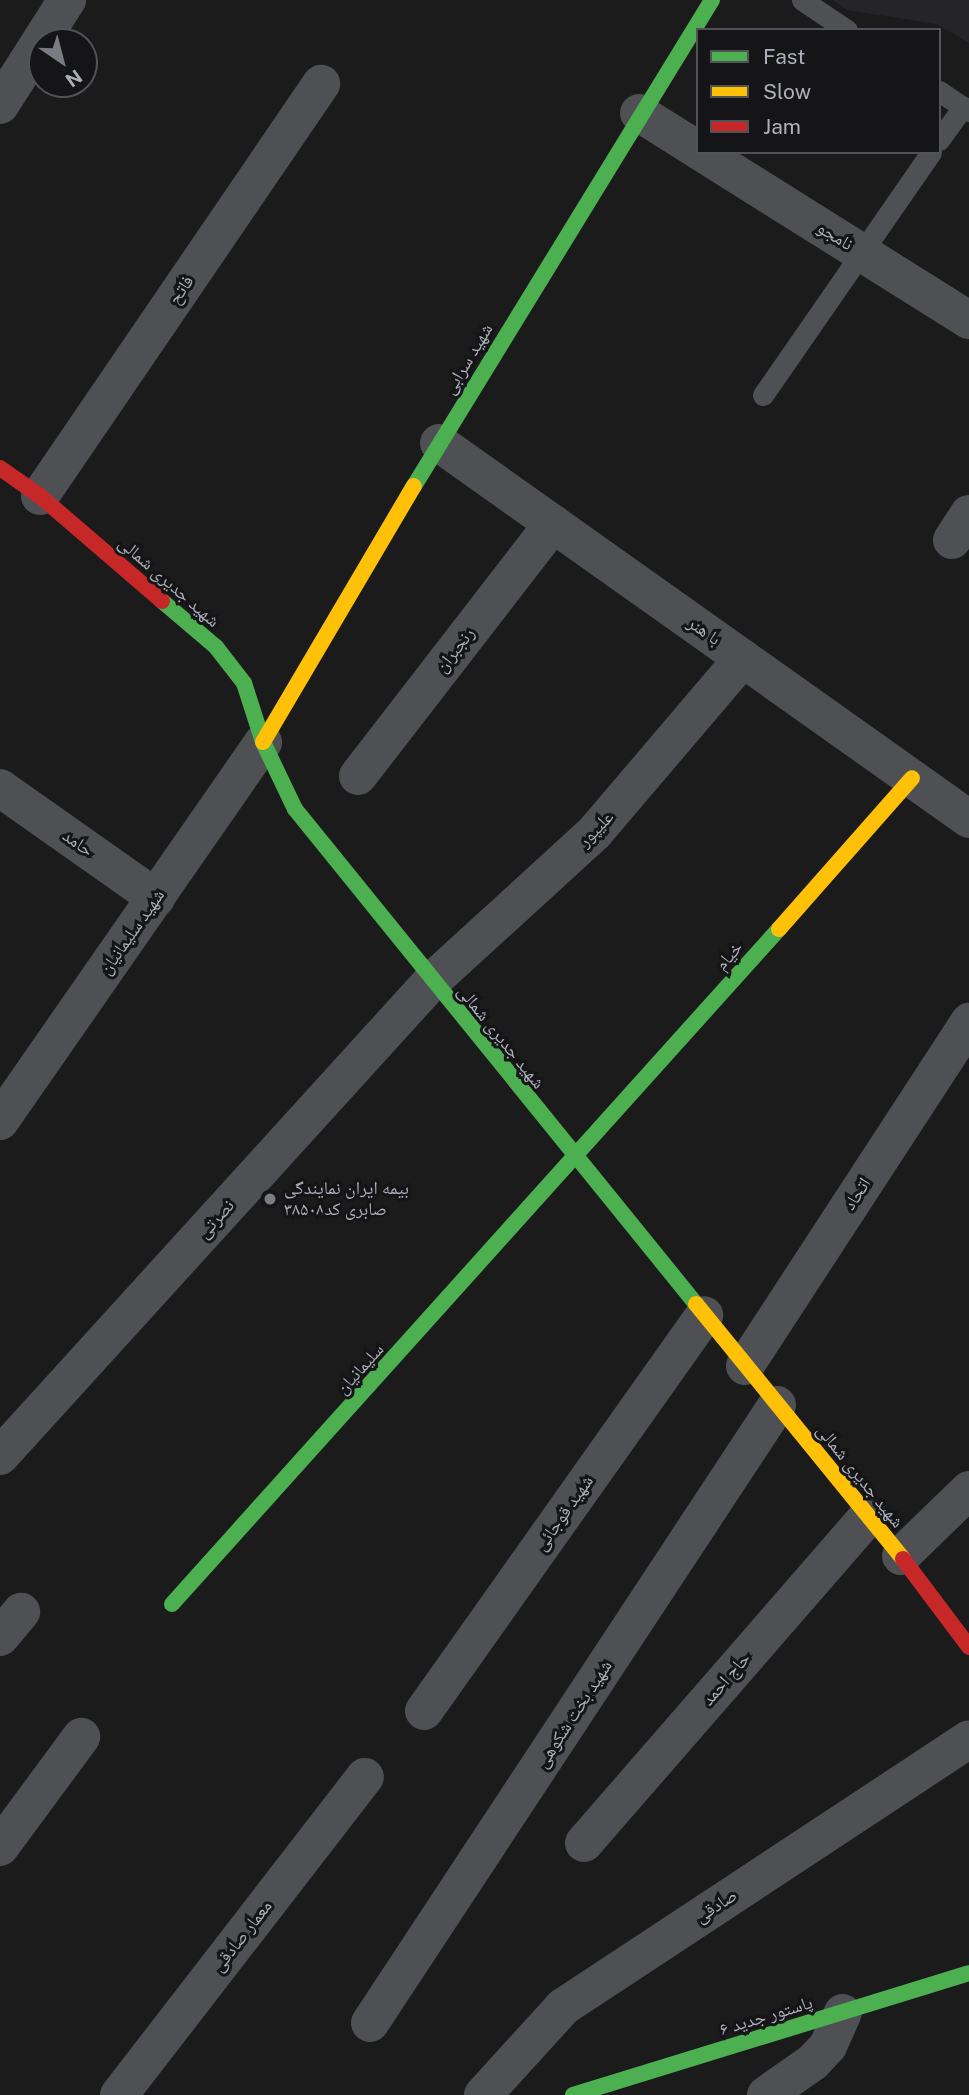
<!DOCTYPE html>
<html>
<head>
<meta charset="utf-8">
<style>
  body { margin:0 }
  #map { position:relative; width:969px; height:2095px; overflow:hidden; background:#1b1b1b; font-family:"Public Sans","Noto Naskh Arabic",sans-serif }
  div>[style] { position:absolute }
  .built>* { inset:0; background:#252527 }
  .lane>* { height:21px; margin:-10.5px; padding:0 10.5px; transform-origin:10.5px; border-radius:10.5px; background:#4f5054 }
  .street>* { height:38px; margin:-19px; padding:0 19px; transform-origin:19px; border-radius:19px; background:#4f5054 }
  .fast>* { height:16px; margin:-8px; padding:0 8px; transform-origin:8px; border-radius:8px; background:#4caf50 }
  .slow>* { height:16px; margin:-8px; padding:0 8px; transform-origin:8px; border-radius:8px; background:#ffc107 }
  .jam>* { height:16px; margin:-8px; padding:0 8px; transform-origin:8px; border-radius:8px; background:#c62828 }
  .dots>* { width:19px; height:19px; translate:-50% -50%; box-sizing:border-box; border:4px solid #151517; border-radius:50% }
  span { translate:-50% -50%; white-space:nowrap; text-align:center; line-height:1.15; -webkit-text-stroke:6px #151517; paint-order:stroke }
  .street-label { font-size:18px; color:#adb0bb }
  .poi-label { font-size:18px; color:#adb0bb }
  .left { translate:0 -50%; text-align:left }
  .legend { position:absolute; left:696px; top:28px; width:245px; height:126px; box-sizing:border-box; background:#151517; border:2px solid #525359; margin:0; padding:9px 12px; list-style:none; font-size:21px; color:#adb0bb }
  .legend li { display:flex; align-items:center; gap:14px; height:35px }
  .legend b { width:35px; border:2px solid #525359 }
  .north { position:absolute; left:28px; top:28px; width:70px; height:70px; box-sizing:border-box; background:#151517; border:2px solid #525359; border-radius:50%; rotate:145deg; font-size:19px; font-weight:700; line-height:28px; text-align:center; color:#adb0bb }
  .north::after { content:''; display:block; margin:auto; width:24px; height:32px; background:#7a7c83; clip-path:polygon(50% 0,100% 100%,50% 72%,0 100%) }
</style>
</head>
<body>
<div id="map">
  <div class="built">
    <div style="clip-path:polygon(833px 0,969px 0,969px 43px,936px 24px,847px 10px)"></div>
  </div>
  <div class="lane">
    <div style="left:802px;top:0;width:54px;rotate:33.7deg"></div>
    <div style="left:939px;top:91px;width:36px;rotate:34deg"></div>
    <div style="left:939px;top:140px;width:41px;rotate:-54deg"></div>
    <div style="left:763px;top:395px;width:295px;rotate:-55.3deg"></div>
  </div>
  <div class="street">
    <div style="left:0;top:105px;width:125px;rotate:-57.5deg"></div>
    <div style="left:639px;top:113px;width:70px;rotate:32.1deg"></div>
    <div style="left:701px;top:152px;width:316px;rotate:32.1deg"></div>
    <div style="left:439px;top:443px;width:650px;rotate:35.35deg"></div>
    <div style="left:40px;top:496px;width:499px;rotate:-55.7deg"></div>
    <div style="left:952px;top:540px;width:31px;rotate:-57deg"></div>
    <div style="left:358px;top:776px;width:319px;rotate:-52.3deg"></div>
    <div style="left:0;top:788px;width:191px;rotate:35.2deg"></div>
    <div style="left:0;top:1121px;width:461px;rotate:-55.2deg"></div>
    <div style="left:745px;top:1366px;width:411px;rotate:-56.9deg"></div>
    <div style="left:0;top:1456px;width:641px;rotate:-47.72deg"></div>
    <div style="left:431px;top:982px;width:222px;rotate:-42.4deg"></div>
    <div style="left:595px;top:832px;width:228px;rotate:-49.6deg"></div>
    <div style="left:901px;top:1556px;width:95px;rotate:-44.1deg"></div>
    <div style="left:0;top:1637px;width:33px;rotate:-50deg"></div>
    <div style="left:424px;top:1711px;width:485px;rotate:-54.7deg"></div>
    <div style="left:584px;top:1843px;width:433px;rotate:-49deg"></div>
    <div style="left:0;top:1847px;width:137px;rotate:-53.6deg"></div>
    <div style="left:370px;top:2023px;width:740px;rotate:-56.63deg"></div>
    <div style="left:119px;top:2095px;width:402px;rotate:-52.3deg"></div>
    <div style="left:483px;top:2095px;width:119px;rotate:-47.7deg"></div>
    <div style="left:563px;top:2007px;width:486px;rotate:-33.4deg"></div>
    <div style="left:766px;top:2095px;width:57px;rotate:-35.1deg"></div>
    <div style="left:813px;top:2062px;width:22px;rotate:-47deg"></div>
    <div style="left:828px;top:2046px;width:36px;rotate:-66deg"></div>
  </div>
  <div class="fast">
    <div style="left:414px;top:486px;width:570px;rotate:-58.48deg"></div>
    <div style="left:162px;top:601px;width:71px;rotate:40.4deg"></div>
    <div style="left:216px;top:647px;width:46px;rotate:52.1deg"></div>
    <div style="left:244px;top:683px;width:62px;rotate:72.1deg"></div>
    <div style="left:263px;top:742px;width:74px;rotate:64.5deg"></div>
    <div style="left:295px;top:809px;width:637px;rotate:50.99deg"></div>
    <div style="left:172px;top:1604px;width:908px;rotate:-48.04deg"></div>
    <div style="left:573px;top:2095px;width:414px;rotate:-17.1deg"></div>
  </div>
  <div class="slow">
    <div style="left:263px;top:742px;width:297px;rotate:-59.5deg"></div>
    <div style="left:779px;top:929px;width:201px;rotate:-48.6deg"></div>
    <div style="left:696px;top:1304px;width:328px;rotate:50.9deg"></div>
  </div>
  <div class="jam">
    <div style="left:0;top:468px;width:49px;rotate:35deg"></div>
    <div style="left:40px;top:496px;width:161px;rotate:40.7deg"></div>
    <div style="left:903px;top:1559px;width:110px;rotate:53.1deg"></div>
  </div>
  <div class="dots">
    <div style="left:270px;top:1199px;background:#7a7c83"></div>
  </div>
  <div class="street-label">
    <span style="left:835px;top:236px;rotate:32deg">نامجو</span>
    <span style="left:181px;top:290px;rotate:-56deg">فاتح</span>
    <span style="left:468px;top:359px;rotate:-59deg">شهید سرابی</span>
    <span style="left:169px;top:582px;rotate:41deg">شهید جدیری شمالی</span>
    <span style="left:704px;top:631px;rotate:35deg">با هنر</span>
    <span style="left:455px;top:650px;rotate:-52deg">رنجبران</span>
    <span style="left:596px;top:829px;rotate:-46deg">علیپور</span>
    <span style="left:78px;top:843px;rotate:35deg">حامد</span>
    <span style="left:132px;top:932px;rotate:-55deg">شهید سلیمانیان</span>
    <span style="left:729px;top:956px;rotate:-49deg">خیام</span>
    <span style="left:501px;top:1037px;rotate:51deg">شهید جدیری شمالی</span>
    <span style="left:857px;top:1194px;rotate:-57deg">اتحاد</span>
    <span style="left:216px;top:1219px;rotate:-48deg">نصرتی</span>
    <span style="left:360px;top:1369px;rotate:-48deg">سلیمانیان</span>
    <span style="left:860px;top:1476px;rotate:51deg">شهید جدیری شمالی</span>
    <span style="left:564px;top:1513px;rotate:-55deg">شهید قوجائی</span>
    <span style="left:726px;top:1679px;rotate:-49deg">حاج احمد</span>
    <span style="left:574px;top:1714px;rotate:-57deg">شهید بخت شکوهی</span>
    <span style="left:716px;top:1906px;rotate:-33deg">صادقی</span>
    <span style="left:242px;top:1936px;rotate:-52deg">معمار صادقی</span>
    <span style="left:766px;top:2016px;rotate:-17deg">پاستور جدید ۶</span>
  </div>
  <div class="poi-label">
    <span class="left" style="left:284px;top:1199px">بیمه ایران نمایندگی<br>صابری کد۳۸۵۰۸</span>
  </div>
  <ul class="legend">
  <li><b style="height:9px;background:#4caf50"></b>Fast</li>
  <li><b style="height:9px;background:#ffc107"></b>Slow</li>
  <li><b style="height:9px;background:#c62828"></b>Jam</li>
  </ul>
  <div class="north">N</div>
</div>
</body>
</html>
